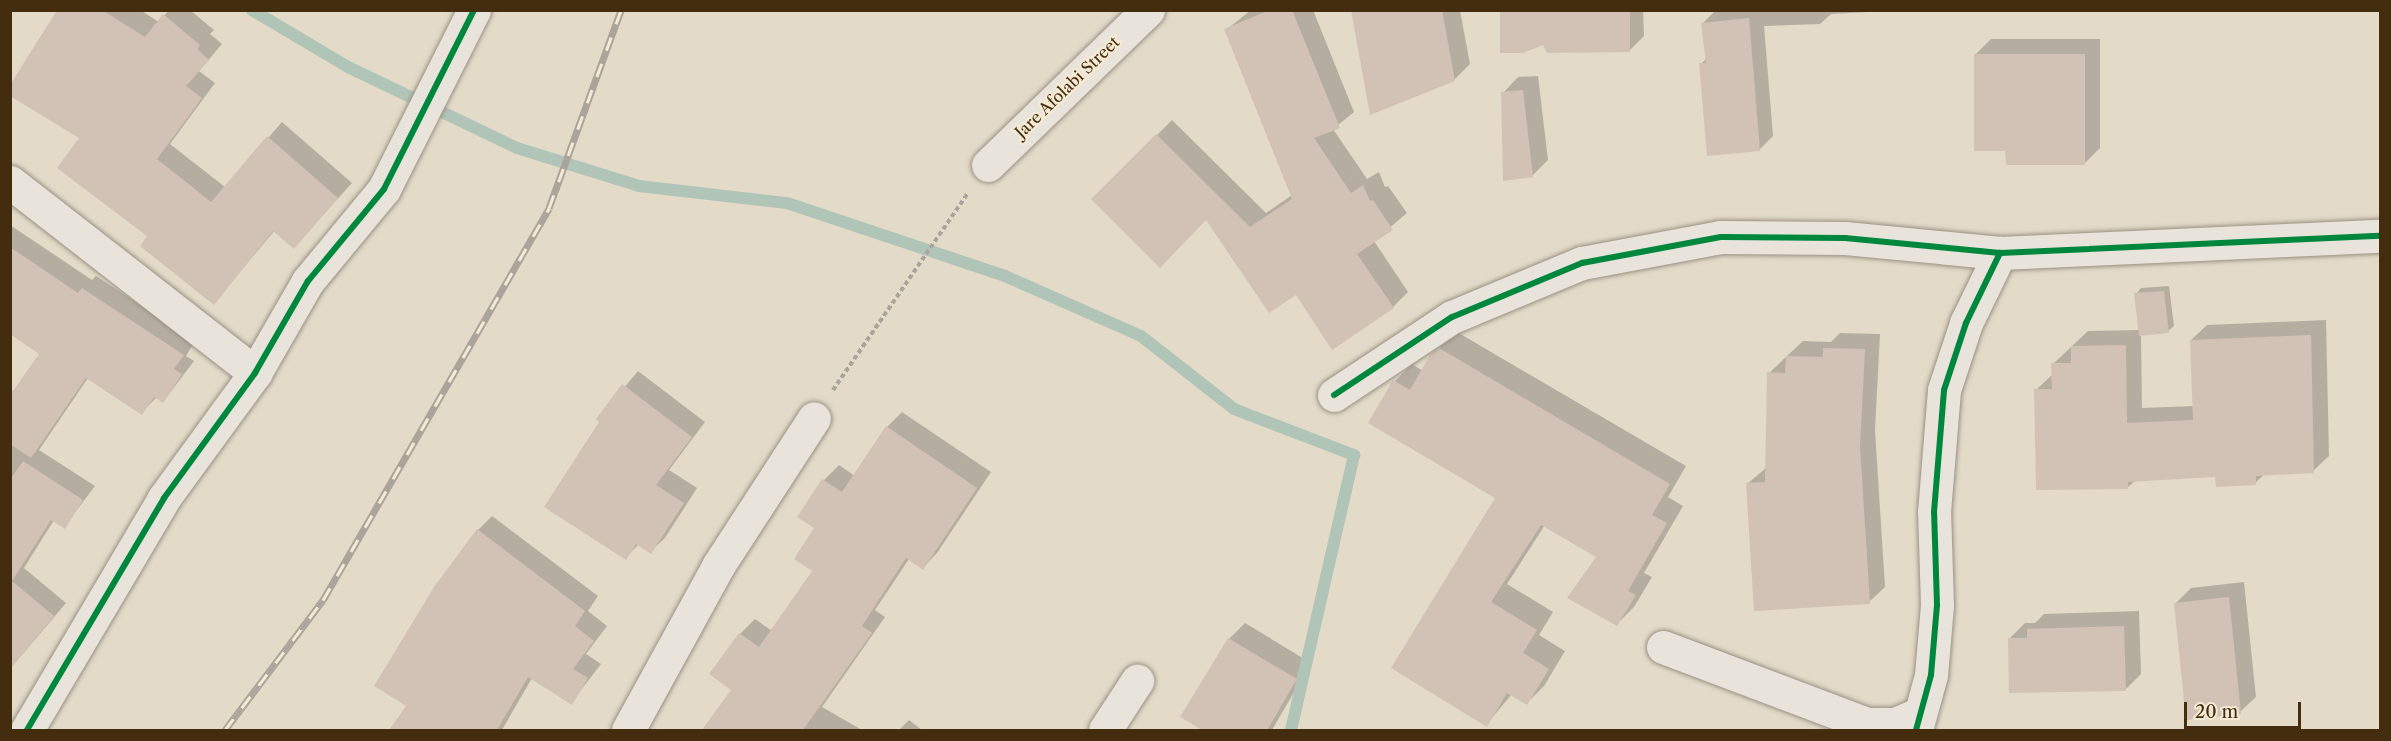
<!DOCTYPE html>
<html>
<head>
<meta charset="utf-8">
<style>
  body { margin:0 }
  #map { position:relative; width:2391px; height:741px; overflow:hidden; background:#e3dac8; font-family:"Libre Caslon Text",serif }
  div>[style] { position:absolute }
  .shadow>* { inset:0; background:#0003 }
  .stream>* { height:12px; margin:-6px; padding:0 6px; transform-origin:6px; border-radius:6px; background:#b0c5b8 }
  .building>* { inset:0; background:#d2c2b6 }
  .path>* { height:4px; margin-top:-2px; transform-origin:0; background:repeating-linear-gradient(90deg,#aba49a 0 4.5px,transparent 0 7.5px) }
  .roads { filter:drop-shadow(0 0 2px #9a9183) drop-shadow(0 0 2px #9a9183) }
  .minor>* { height:33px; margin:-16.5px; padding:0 16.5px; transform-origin:16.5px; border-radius:16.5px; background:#e9e4db }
  .rail>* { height:7px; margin-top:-3.5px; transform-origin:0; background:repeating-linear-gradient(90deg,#f5ead3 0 14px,#aba49a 0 28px); box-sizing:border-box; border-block:2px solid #aba49a }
  .cycleway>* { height:6px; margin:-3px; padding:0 3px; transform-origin:3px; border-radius:3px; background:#00873e }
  span { translate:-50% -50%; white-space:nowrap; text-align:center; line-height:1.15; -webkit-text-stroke:4.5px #f5ead3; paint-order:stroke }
  .street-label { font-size:16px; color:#442c0f }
  .frame { position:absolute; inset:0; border:12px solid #442c0f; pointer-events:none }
  .scale { position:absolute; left:2184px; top:702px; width:117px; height:27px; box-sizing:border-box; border:3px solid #442c0f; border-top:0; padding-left:8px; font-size:18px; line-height:21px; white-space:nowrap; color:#442c0f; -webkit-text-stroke:4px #f5ead3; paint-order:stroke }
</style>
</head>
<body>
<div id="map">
  <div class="shadow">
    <div style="clip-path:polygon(58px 10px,140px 10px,159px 22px,169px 10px,190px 10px,214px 30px,210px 34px,222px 44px,199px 71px,215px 83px,170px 144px,225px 187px,282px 122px,352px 183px,294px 247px,275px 230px,214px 303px,149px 236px,81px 138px)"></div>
    <div style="clip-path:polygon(1251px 10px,1313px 10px,1354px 112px,1333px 129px,1367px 179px,1379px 172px,1385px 187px,1388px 186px,1407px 213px,1374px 241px,1408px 292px,1393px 307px,1332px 348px,1296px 293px,1206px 218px,1093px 199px,1172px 120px,1266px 213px,1292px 195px,1226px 30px)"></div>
    <div style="clip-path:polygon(1353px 10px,1460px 10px,1470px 64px,1454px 80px)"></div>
    <div style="clip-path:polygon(1501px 10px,1643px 10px,1644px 36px,1630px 50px,1543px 43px)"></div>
    <div style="clip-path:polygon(1716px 10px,1906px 10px,1831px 14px,1820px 24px,1764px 26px,1773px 136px,1759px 150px,1701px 64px,1707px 58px,1703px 23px)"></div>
    <div style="clip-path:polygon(1991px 39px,2100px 39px,2100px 148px,2085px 163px,2007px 149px,1975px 55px)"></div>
    <div style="clip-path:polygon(1538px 76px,1548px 160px,1532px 176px,1503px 93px,1518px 77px)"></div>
    <div style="clip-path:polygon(10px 225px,92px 280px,96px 276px,195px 341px,186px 356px,194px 361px,163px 402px,157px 397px,141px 413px,88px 378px,39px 450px,95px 486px,64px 527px,54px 520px,24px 568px,66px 603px,10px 669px,10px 397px,41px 353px,10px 333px)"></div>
    <div style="clip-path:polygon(2169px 286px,2174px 326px,2168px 331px,2141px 334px,2142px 408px,2194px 406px,2191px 340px,2207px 325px,2326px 320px,2329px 456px,2313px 471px,2265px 474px,2255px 483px,2217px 475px,2136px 480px,2127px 488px,2036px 390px,2053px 374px,2053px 364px,2088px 331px,2140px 330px,2136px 294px,2141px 288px)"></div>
    <div style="clip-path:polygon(1457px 332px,1686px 466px,1668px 497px,1683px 506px,1644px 573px,1652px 577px,1634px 607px,1617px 624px,1598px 557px,1545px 525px,1507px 584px,1553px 612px,1539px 635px,1565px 651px,1544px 686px,1527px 703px,1512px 694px,1486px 725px,1394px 668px,1497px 497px,1395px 381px,1412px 364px,1423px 371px,1432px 354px)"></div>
    <div style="clip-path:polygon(1840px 333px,1880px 334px,1875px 430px,1885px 587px,1869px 602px,1747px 484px,1766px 468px,1769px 373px,1803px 341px,1831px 342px)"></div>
    <div style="clip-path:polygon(638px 371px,705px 422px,669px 470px,697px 488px,665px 538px,650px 552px,639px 544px,625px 558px,601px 422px,598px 419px)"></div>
    <div style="clip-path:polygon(902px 412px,991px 472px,937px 553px,923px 568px,909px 559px,875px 610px,885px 617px,822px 707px,862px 730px,714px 730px,707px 726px,733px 690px,740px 634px,755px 619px,772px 631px,814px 571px,824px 480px,839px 465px,855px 476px,887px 427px)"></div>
    <div style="clip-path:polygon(492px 516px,598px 596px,588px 611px,607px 626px,586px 654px,601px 664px,571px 703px,532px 678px,502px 730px,391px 730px,408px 705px,478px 530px)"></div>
    <div style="clip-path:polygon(2244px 582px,2256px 697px,2240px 712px,2176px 603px,2191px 588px)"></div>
    <div style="clip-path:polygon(2139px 611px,2141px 674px,2125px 690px,2009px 639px,2025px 623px,2035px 623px,2044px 614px)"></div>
    <div style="clip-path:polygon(1245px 623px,1311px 663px,1272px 730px,1205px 730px,1183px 717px,1229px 639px)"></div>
    <div style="clip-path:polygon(909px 720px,922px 730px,899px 730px)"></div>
  </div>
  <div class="stream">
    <div style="left:252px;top:10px;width:112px;rotate:30.7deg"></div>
    <div style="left:348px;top:67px;width:187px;rotate:25.6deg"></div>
    <div style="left:517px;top:148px;width:128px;rotate:17.3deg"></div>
    <div style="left:639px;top:186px;width:149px;rotate:6.6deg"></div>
    <div style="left:787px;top:203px;width:230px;rotate:18.5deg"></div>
    <div style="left:1005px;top:276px;width:149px;rotate:23.8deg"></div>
    <div style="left:1141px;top:336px;width:118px;rotate:38.1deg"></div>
    <div style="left:1234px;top:409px;width:129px;rotate:21deg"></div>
    <div style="left:1354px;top:455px;width:282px;rotate:102.9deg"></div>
  </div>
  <div class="building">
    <div style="clip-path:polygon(57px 10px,102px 10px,145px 37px,163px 14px,200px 45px,197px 49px,209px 60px,186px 86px,202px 98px,157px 159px,211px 202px,267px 136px,338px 198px,294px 249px,273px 231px,214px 305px,140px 246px,147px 236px,57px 168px,79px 138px,10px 96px,10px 85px)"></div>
    <div style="clip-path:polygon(1270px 10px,1292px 10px,1340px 128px,1314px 138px,1351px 193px,1363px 185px,1370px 201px,1373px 200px,1393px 230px,1357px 254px,1394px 308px,1332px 350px,1296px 295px,1269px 313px,1206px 220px,1160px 268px,1091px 199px,1156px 134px,1250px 227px,1292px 199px,1224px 29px)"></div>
    <div style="clip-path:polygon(1351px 10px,1442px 10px,1455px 81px,1370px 115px)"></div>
    <div style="clip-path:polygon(1500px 10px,1630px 10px,1630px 52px,1547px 53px,1543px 45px,1523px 53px,1500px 53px)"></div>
    <div style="clip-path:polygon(1749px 18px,1760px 151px,1707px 156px,1699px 63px,1706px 63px,1701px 23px)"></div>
    <div style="clip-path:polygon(1974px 54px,2085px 54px,2085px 165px,2006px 165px,2005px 151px,1974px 151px)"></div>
    <div style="clip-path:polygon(1523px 90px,1533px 177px,1503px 181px,1501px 92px)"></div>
    <div style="clip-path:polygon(10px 247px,78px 293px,82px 288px,184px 355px,174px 369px,182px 374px,163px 403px,154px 397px,142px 415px,86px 378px,31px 458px,10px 444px,10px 395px,39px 354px,10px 334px)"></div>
    <div style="clip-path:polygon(2164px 291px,2169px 333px,2139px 336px,2134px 293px)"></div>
    <div style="clip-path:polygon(2311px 335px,2314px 473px,2256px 476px,2256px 485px,2216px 487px,2215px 477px,2128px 482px,2128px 489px,2036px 490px,2034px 389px,2052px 389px,2051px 363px,2071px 363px,2071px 346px,2126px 345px,2127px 423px,2193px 420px,2190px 340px)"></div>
    <div style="clip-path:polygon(1439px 348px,1670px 484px,1652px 515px,1667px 523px,1628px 591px,1636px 595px,1617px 626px,1567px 598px,1596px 557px,1541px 525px,1491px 602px,1537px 630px,1523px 653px,1549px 669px,1527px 705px,1507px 693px,1487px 727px,1391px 668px,1495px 498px,1368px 423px,1393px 380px,1410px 390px,1431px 353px)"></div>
    <div style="clip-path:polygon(1823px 348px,1865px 349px,1860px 447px,1870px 604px,1754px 611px,1746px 483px,1765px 482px,1767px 372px,1785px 373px,1786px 356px,1823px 357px)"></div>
    <div style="clip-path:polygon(622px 384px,692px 437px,656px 485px,684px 503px,651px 554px,636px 544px,626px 560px,544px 507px,599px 422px,596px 419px)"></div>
    <div style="clip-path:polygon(886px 426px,977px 488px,923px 570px,906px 558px,862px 626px,872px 633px,803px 730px,702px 730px,731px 690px,709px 674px,739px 633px,759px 647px,812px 571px,794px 559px,814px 528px,797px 517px,822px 479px,842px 492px)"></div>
    <div style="clip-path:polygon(23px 461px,83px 500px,65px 529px,51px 520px,12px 581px,54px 616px,10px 669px,10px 480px)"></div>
    <div style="clip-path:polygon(477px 529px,585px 611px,575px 626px,594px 641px,573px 669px,588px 678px,572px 705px,528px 677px,497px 730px,389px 730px,406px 706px,374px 686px,434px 587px)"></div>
    <div style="clip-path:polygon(2229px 597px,2241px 714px,2186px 720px,2174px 603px)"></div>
    <div style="clip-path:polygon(2124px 626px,2126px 691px,2009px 693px,2008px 638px,2027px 638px,2027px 629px)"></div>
    <div style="clip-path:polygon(1228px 638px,1297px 679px,1267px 730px,1202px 730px,1180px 717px)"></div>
  </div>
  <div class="path">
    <div style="left:833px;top:390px;width:239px;rotate:-55.6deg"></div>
  </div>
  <div class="roads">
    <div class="minor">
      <div style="left:988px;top:165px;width:223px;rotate:-44.1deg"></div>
      <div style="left:10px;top:182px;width:311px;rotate:37.9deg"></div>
      <div style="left:1334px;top:395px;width:141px;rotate:-33.5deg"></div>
      <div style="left:1452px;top:317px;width:141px;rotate:-22.6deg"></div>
      <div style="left:1582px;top:263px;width:141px;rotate:-10.6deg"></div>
      <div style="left:1721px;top:237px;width:124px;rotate:0.5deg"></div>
      <div style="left:1845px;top:238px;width:156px;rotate:5.5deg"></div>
      <div style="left:2000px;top:253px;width:380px;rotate:-2.6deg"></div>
      <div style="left:1663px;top:647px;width:218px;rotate:20.7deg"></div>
      <div style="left:1867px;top:724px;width:28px"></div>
      <div style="left:1895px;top:724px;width:25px;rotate:-23deg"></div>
      <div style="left:27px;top:730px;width:269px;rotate:-59.4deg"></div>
      <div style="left:164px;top:498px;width:155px;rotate:-53.9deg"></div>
      <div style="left:255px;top:373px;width:106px;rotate:-60.1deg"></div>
      <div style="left:308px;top:281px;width:119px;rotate:-50.4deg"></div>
      <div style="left:384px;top:189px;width:200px;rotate:-63.3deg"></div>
      <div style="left:628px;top:730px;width:187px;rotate:-61.2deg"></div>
      <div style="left:718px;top:566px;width:176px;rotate:-57deg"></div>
      <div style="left:1105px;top:730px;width:59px;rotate:-56.9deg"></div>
      <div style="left:1916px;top:730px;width:57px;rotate:-74.7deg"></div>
      <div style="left:1931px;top:675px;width:70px;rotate:-85.1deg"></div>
      <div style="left:1937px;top:605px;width:93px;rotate:-91.8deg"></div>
      <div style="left:1934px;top:512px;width:122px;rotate:-85.3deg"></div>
      <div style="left:1944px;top:390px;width:71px;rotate:-71.8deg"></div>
      <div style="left:1966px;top:323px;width:78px;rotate:-64.1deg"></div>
    </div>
  </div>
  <div class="rail">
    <div style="left:225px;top:730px;width:163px;rotate:-53deg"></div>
    <div style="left:323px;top:600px;width:452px;rotate:-60deg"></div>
    <div style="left:549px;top:208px;width:211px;rotate:-70deg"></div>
  </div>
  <div class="cycleway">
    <div style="left:1334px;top:395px;width:141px;rotate:-33.5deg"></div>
    <div style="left:1452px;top:317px;width:141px;rotate:-22.6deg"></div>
    <div style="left:1582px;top:263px;width:141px;rotate:-10.6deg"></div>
    <div style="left:1721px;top:237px;width:124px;rotate:0.5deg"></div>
    <div style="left:1845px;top:238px;width:156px;rotate:5.5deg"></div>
    <div style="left:2000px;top:253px;width:380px;rotate:-2.6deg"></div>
    <div style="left:27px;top:730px;width:269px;rotate:-59.4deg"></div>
    <div style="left:164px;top:498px;width:155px;rotate:-53.9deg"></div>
    <div style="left:255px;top:373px;width:106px;rotate:-60.1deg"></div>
    <div style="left:308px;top:281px;width:119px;rotate:-50.4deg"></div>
    <div style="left:384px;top:189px;width:200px;rotate:-63.3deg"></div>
    <div style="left:1916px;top:730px;width:57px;rotate:-74.7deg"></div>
    <div style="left:1931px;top:675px;width:70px;rotate:-85.1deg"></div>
    <div style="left:1937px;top:605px;width:93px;rotate:-91.8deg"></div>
    <div style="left:1934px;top:512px;width:122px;rotate:-85.3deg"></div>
    <div style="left:1944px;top:390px;width:71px;rotate:-71.8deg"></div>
    <div style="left:1966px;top:323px;width:78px;rotate:-64.1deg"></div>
  </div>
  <div class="street-label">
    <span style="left:1067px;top:87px;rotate:-44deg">Jare Afolabi Street</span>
  </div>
  <div class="frame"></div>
  <div class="scale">20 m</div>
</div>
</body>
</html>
